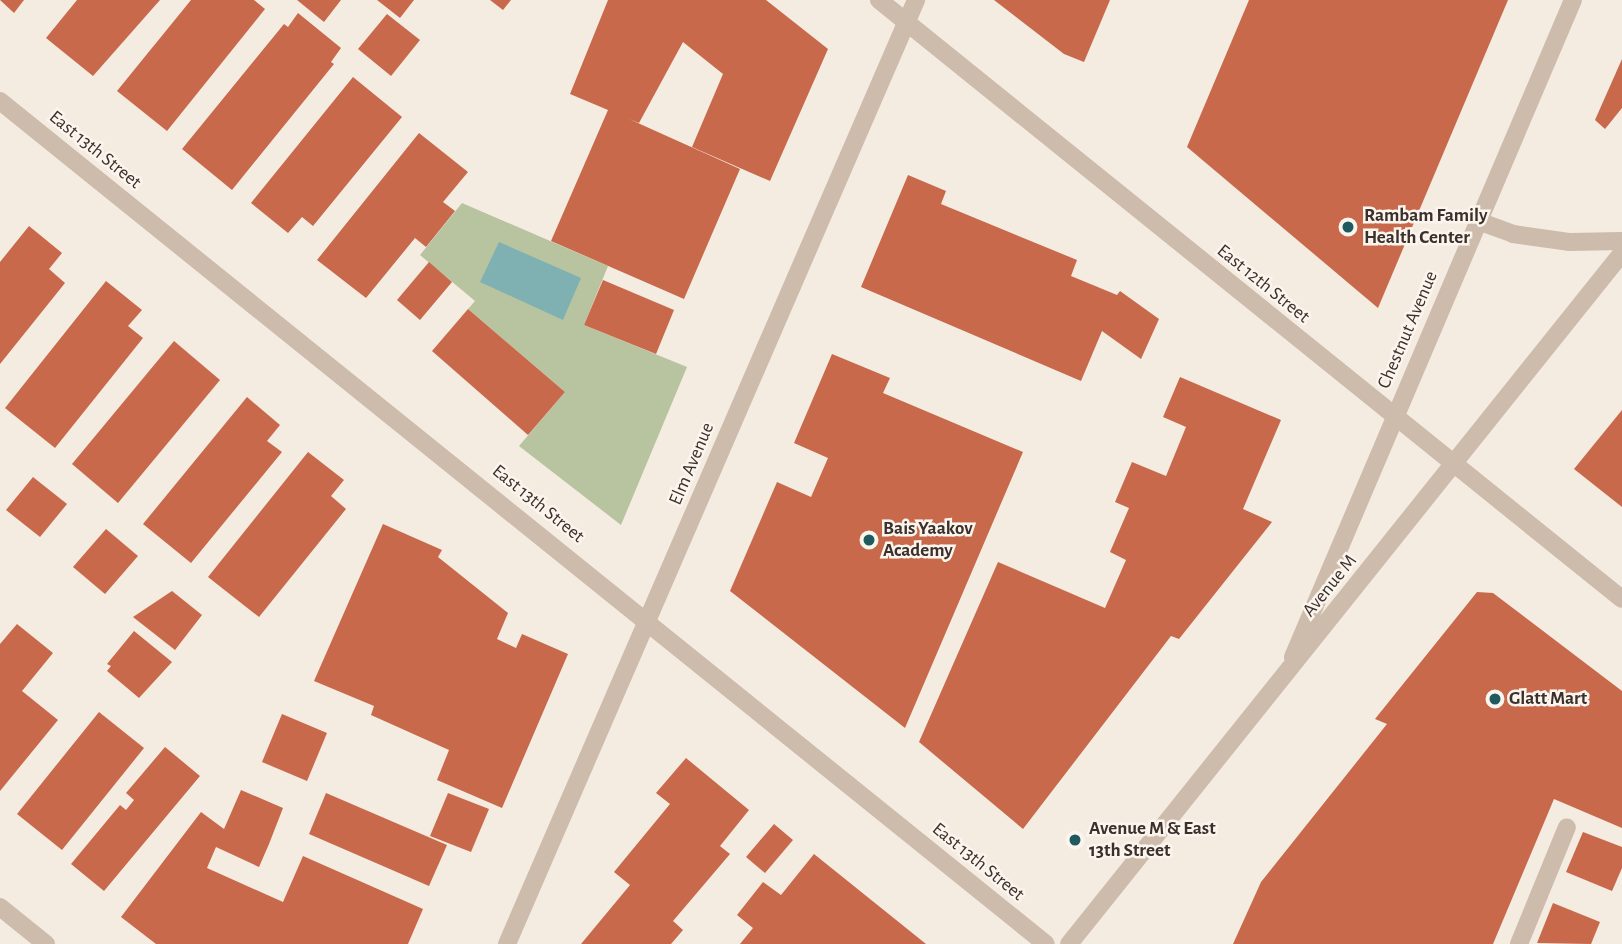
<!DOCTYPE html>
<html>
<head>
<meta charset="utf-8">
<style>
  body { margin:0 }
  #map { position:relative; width:1622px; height:944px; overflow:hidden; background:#f4ebe1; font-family:"Alegreya Sans",sans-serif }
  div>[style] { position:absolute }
  .green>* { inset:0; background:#b8c4a0 }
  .water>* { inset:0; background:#7fb0b2 }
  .building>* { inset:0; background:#c8694b }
  .lane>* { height:18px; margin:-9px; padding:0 9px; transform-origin:9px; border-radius:9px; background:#cdbbac }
  .street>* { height:18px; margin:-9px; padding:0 9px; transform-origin:9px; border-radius:9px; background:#cdbbac }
  .dots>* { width:19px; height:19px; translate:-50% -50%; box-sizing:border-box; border:4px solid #fbf5ee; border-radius:50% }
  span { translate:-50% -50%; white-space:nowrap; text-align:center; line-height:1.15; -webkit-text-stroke:5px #fbf5ee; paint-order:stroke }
  .street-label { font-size:19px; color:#3b302b }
  .poi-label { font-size:19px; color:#3b302b; font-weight:700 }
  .left { translate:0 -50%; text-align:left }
</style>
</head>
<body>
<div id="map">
  <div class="green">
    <div style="clip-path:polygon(462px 203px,608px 266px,584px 325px,687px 367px,621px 525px,519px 446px,565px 392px,468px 309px,475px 301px,420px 255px)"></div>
  </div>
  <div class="water">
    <div style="clip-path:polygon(499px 242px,581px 278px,563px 320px,480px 282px)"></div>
  </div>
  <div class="building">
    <div style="clip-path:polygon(0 0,24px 0,14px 13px)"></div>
    <div style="clip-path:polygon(77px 0,160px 0,93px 76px,46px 38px)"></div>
    <div style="clip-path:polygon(191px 0,254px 0,265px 9px,167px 131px,117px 91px)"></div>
    <div style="clip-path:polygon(297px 0,341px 0,324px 22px)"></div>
    <div style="clip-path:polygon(377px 0,414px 0,400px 18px)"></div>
    <div style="clip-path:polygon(490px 0,511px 0,503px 10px)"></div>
    <div style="clip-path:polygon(608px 0,766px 0,828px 49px,770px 181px,692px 147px,723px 74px,683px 42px,639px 123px,629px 119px,740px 169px,684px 299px,551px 241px,608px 110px,570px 94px)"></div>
    <div style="clip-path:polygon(994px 0,1110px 0,1084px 62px,1064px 54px)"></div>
    <div style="clip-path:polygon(1249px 0,1508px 0,1378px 308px,1187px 147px)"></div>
    <div style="clip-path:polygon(298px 13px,341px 48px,331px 62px,334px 64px,232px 190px,182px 149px,284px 24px,288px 27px)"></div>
    <div style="clip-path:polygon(387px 14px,420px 40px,391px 76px,358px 49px)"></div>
    <div style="clip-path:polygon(1622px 59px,1622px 108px,1605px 129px,1595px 120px)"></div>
    <div style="clip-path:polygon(353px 77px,402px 117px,313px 226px,302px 217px,288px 233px,251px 203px)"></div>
    <div style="clip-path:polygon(419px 133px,468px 172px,443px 202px,455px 211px,426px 247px,415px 238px,366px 298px,317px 260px)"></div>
    <div style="clip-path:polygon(908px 175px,946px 191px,941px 204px,1077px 260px,1071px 276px,1117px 295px,1120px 291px,1159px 319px,1141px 359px,1102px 331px,1081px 381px,861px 287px)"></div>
    <div style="clip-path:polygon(29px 226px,62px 253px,49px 269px,65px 283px,0 364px,0 262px)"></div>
    <div style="clip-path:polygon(429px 262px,452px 282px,420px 320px,397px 300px)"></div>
    <div style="clip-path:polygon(603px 280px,674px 310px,656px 354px,584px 325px)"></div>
    <div style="clip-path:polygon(106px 281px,142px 310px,128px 326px,143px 338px,55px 448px,5px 408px)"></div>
    <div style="clip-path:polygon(468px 309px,565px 392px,528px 435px,432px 351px)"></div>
    <div style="clip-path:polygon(174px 341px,220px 380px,118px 503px,72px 464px)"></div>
    <div style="clip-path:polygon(832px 354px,890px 378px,883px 393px,1023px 452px,905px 728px,730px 591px,777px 482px,811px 497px,828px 458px,794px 443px)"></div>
    <div style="clip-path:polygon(1180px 377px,1281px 420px,1243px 509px,1272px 522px,1179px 639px,1171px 636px,1023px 829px,919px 742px,998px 562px,1105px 608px,1126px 560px,1110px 552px,1129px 508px,1115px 502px,1132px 462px,1166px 476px,1186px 427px,1163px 417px)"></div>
    <div style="clip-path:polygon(247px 397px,280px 425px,267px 441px,282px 452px,191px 563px,143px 524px)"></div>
    <div style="clip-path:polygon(1622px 410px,1622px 507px,1574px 469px)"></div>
    <div style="clip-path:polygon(308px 452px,344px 480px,331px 496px,346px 509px,259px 617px,208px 577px)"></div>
    <div style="clip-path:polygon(33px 477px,67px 504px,40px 537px,6px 510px)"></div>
    <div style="clip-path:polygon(383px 524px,442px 550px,438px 557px,508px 613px,497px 639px,516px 648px,522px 634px,568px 654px,502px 808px,437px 780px,449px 750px,371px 715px,374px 706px,314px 681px)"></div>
    <div style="clip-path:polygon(106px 529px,138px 556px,105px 594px,73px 567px)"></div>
    <div style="clip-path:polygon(172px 591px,202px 615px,175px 650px,133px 617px)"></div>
    <div style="clip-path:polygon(1477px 592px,1493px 593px,1622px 691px,1622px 828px,1554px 799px,1493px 944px,1233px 944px,1261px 882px,1387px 724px,1375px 719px)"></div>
    <div style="clip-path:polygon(17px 624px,53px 653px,22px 691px,58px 720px,0 791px,0 644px)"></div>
    <div style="clip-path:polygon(134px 631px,172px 662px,139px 698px,107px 671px,111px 666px,107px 664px)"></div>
    <div style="clip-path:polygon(99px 712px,144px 748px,62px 850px,17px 814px)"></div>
    <div style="clip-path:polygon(282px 714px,327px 733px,307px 781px,262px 762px)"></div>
    <div style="clip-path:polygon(165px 747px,200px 776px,104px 891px,71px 864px,120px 805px,126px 810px,134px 800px,126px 793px)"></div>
    <div style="clip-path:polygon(686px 758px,749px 810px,720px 846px,730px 854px,673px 921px,683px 930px,671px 944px,581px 944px,630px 885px,614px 872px,670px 804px,656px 793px)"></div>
    <div style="clip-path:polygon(241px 790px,283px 808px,269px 844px,259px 867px,216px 847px,207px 868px,283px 902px,303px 856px,423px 909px,408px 944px,156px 944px,121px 917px,201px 812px,224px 829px)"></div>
    <div style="clip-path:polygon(326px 793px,447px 845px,429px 886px,309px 834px)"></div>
    <div style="clip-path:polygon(448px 793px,489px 809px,471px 852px,430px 836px)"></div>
    <div style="clip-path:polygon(774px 824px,793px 840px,765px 873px,746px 857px)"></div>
    <div style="clip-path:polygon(1583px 832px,1622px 847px,1622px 868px,1612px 891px,1566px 872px)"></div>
    <div style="clip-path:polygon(814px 854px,926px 944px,740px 944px,753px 928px,737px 915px,763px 882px,781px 895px)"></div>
    <div style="clip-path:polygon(1553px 903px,1600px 922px,1591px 944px,1537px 943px)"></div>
  </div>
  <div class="lane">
    <div style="left:1519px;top:944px;width:126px;rotate:-67.7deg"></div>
  </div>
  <div class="street">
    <div style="left:879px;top:0;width:954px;rotate:38.88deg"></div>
    <div style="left:0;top:101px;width:1343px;rotate:38.87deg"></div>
    <div style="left:1478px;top:221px;width:37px;rotate:20deg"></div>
    <div style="left:1513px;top:234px;width:58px;rotate:8deg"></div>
    <div style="left:1570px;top:242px;width:52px;rotate:-1.1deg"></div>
    <div style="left:1293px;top:657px;width:714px;rotate:-66.92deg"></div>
    <div style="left:0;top:907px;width:59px;rotate:38.8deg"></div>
    <div style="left:507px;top:944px;width:1029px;rotate:-66.57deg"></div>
    <div style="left:1069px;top:944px;width:885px;rotate:-51.33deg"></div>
  </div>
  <div class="dots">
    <div style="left:1348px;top:227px;background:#1f5a5e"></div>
    <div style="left:869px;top:540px;background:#1f5a5e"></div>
    <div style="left:1495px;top:699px;background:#1f5a5e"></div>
    <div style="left:1075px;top:840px;background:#1f5a5e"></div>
  </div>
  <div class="street-label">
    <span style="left:95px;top:150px;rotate:39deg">East 13th Street</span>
    <span style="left:1263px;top:284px;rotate:39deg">East 12th Street</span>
    <span style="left:1408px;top:330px;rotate:-67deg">Chestnut Avenue</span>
    <span style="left:692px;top:464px;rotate:-67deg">Elm Avenue</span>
    <span style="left:538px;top:504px;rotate:39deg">East 13th Street</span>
    <span style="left:1330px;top:586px;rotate:-51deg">Avenue M</span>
    <span style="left:978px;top:862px;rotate:39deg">East 13th Street</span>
  </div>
  <div class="poi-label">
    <span class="left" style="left:1364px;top:227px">Rambam Family<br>Health Center</span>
    <span class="left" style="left:883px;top:540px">Bais Yaakov<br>Academy</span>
    <span class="left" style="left:1509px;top:699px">Glatt Mart</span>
    <span class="left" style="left:1089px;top:840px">Avenue M &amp; East<br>13th Street</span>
  </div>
</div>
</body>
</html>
